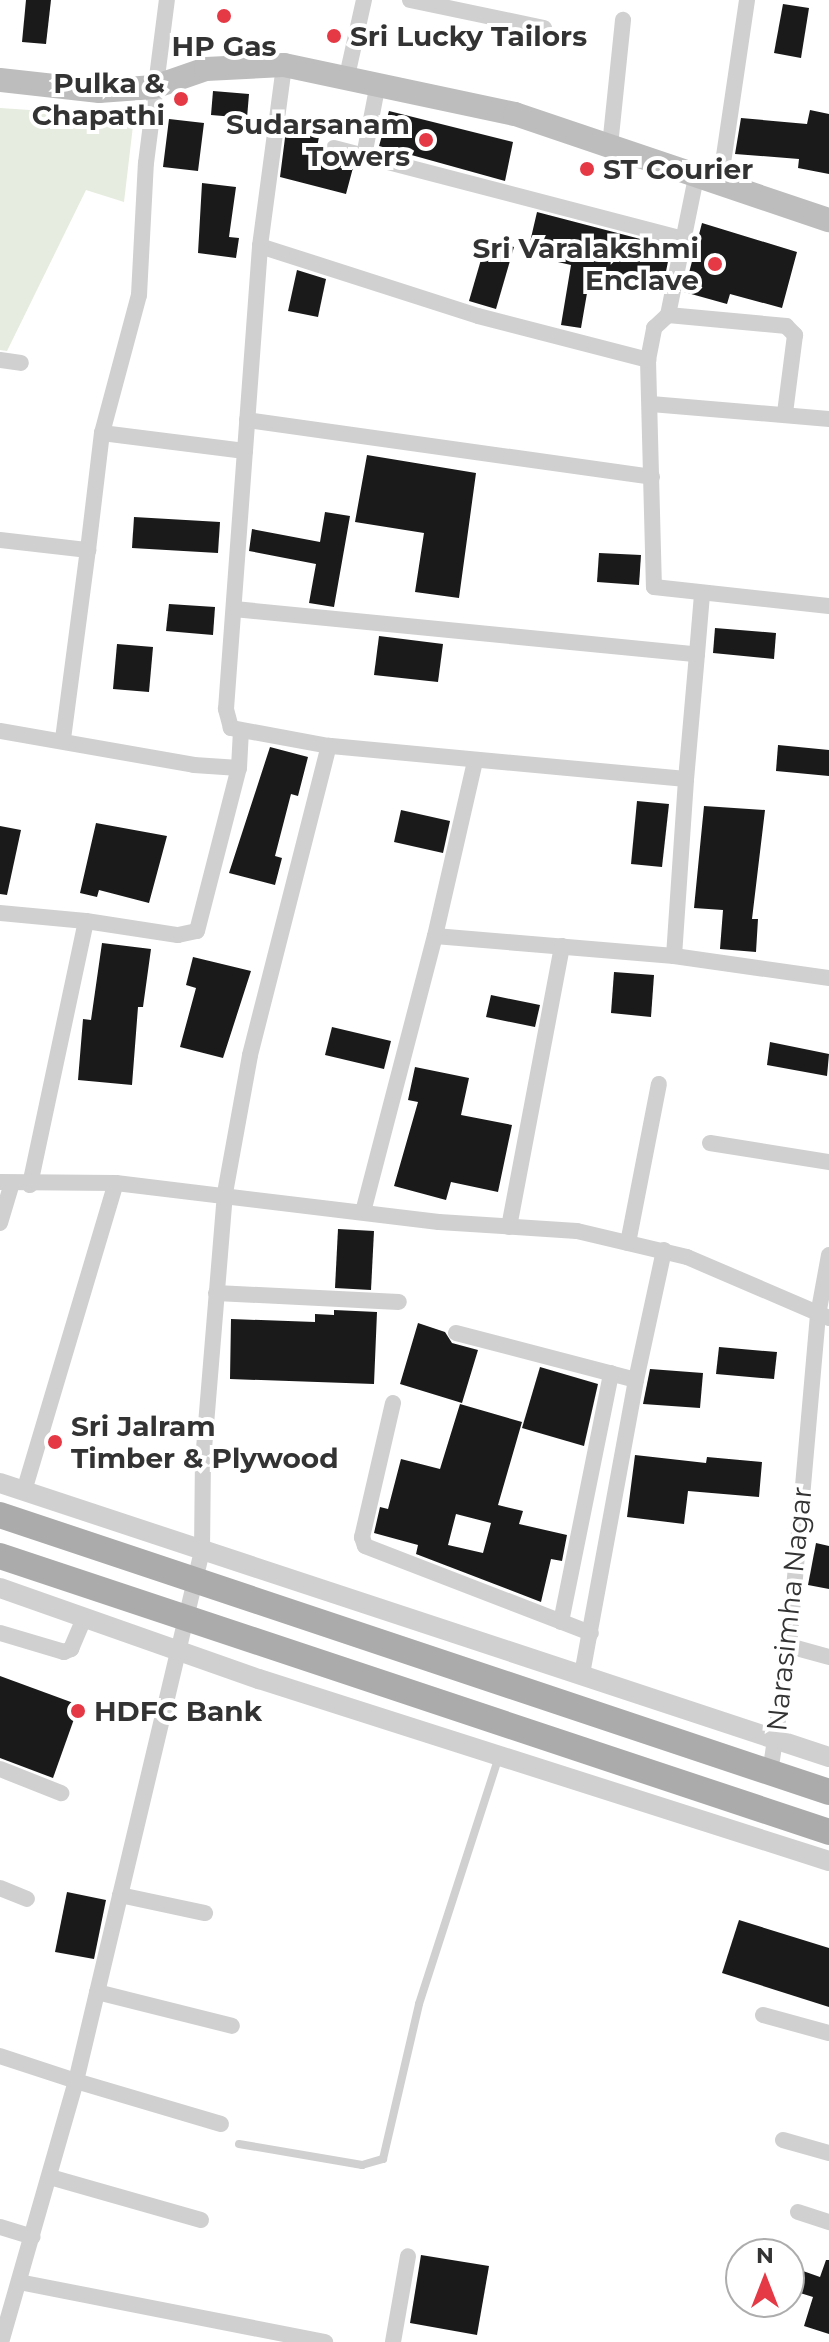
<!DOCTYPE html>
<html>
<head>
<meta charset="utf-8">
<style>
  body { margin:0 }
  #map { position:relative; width:829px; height:2342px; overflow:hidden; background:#fff; font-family:Montserrat,sans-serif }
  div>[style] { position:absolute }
  .green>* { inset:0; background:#e6ecdf }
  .building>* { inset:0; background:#1a1a1a }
  .service>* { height:8px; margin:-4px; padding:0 4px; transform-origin:4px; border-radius:4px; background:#d0d0d0 }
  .minor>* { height:16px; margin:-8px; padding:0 8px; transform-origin:8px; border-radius:8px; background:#d0d0d0 }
  .tertiary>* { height:20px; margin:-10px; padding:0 10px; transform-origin:10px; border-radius:10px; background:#d0d0d0 }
  .secondary>* { height:24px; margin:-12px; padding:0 12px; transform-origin:12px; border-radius:12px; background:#bdbdbd }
  .primary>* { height:26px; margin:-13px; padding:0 13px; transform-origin:13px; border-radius:13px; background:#ababab }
  .dots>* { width:22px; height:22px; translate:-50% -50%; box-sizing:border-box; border:4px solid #fff; border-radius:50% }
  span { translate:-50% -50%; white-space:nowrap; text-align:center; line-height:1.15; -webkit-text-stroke:8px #fff; paint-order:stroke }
  .poi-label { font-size:28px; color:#333; font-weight:700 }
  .left { translate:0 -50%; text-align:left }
  .right { translate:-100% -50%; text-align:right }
  .street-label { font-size:28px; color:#333 }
  .north { position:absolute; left:725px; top:2238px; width:80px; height:80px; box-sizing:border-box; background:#fff; border:2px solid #adadad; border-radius:50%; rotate:0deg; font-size:22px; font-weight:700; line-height:32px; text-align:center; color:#333 }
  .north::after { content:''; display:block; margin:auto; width:28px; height:36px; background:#e63946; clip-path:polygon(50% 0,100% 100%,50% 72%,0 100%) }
</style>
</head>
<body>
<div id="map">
  <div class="green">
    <div style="clip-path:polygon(0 108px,134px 117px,124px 202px,86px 190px,7px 351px,0 350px)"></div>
  </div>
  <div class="building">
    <div style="clip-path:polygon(26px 0,51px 0,46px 44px,22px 42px)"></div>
    <div style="clip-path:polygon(783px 4px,809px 8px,801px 58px,774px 53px)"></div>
    <div style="clip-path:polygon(213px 91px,249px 94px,247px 118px,211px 115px)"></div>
    <div style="clip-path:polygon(810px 110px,829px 114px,829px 174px,798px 168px,799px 159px,735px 154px,741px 118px,807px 124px)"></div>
    <div style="clip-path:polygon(389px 111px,513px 142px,505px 181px,379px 146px)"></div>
    <div style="clip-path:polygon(169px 119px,204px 123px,198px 171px,163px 167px)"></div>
    <div style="clip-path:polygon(286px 130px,319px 137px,317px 147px,327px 156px,354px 164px,346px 194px,280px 177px)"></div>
    <div style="clip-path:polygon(202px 183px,236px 187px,229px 237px,239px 238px,236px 258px,198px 253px)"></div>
    <div style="clip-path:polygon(537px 212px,671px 247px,663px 286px,591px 270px,581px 328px,561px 325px,571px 265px,527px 255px)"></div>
    <div style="clip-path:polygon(702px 223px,797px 252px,782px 308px,730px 294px,727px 304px,684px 292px)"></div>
    <div style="clip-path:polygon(487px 239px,514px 247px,496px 309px,469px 301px)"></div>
    <div style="clip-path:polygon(297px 270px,326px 279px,318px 317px,288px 311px)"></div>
    <div style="clip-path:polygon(367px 455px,476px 473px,459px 598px,415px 592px,424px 533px,355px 522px)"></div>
    <div style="clip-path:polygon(325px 512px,350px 516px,334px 607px,309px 603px,316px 564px,249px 551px,252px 529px,320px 542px)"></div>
    <div style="clip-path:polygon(134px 517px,220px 522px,218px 553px,132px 548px)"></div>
    <div style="clip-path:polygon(599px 553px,641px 555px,639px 585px,597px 582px)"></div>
    <div style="clip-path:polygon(169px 604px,215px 607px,213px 635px,166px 631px)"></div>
    <div style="clip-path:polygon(715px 628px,776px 633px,774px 659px,713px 653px)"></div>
    <div style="clip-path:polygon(379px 636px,443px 644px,438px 682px,374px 675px)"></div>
    <div style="clip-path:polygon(117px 644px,153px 647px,149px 692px,113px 689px)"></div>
    <div style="clip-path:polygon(778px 745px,829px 750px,829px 776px,776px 771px)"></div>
    <div style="clip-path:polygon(270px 747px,308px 757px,298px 796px,291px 794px,275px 856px,282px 858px,275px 885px,229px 873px)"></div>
    <div style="clip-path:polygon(637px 801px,669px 804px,662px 867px,631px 864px)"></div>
    <div style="clip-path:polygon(704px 806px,765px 810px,752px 919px,758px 919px,756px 952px,720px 949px,723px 910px,694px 908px)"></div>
    <div style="clip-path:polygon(401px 810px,450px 821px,443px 853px,394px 842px)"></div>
    <div style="clip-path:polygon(96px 823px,167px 836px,149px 903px,99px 890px,97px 897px,80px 893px)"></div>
    <div style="clip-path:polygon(0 826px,21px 830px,7px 895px,0 894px)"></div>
    <div style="clip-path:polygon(102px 943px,151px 949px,143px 1007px,138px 1007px,132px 1085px,78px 1080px,83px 1019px,91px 1020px)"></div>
    <div style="clip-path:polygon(193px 957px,251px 971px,223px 1058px,180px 1047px,196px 988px,186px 985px)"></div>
    <div style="clip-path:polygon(614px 972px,654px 975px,651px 1017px,611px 1013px)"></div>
    <div style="clip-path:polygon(491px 995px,540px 1005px,535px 1027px,486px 1017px)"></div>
    <div style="clip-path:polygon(332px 1027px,391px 1041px,384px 1069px,325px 1055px)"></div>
    <div style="clip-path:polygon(770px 1042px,829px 1054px,827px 1076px,767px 1065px)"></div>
    <div style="clip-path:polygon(415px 1067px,469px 1078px,461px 1115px,512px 1125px,498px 1192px,451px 1182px,446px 1200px,394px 1186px,418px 1102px,408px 1100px)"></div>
    <div style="clip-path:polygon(338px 1229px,374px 1231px,371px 1290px,335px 1288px)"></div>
    <div style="clip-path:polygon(334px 1310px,377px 1312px,374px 1384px,230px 1379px,231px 1319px,315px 1322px,315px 1314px,334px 1315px)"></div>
    <div style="clip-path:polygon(418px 1323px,445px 1332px,452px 1343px,478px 1350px,462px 1403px,400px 1384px)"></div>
    <div style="clip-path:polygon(719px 1347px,777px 1352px,774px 1379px,716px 1374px)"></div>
    <div style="clip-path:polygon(540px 1367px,598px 1384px,584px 1446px,522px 1428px)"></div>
    <div style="clip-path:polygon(650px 1369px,703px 1373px,700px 1408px,643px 1404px)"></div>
    <div style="clip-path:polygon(evenodd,460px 1404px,522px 1422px,498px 1505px,523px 1511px,519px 1524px,567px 1535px,562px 1561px,551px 1559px,541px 1602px,416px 1554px,418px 1545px,374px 1533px,380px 1507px,388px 1509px,401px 1459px,440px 1469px,460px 1404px,456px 1514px,491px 1523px,483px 1553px,448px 1545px,456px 1514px)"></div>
    <div style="clip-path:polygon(635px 1455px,706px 1463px,707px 1457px,762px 1462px,759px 1497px,688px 1491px,684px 1524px,627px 1517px)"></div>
    <div style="clip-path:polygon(816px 1543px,829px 1546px,829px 1589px,808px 1585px)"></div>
    <div style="clip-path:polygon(0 1676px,79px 1705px,53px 1778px,0 1758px)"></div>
    <div style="clip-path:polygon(67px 1892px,106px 1900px,94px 1959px,55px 1952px)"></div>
    <div style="clip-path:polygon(739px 1920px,829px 1948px,829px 2007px,722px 1973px)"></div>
    <div style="clip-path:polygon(421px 2255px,489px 2266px,477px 2335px,410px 2323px)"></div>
    <div style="clip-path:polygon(826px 2260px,829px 2260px,829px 2334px,804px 2326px,813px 2297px,797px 2292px,803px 2271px,820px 2277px)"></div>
  </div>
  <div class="service">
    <div style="left:239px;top:2144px;width:125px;rotate:9.7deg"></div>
    <div style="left:362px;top:2165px;width:22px;rotate:-16deg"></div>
    <div style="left:383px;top:2159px;width:159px;rotate:-76.9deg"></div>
    <div style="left:419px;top:2004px;width:261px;rotate:-72.1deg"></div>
  </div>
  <div class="minor">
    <div style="left:410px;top:0;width:137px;rotate:11.8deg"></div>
    <div style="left:347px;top:76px;width:78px;rotate:-77.4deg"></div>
    <div style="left:610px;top:146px;width:127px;rotate:-84.1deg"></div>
    <div style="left:334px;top:148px;width:361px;rotate:14.6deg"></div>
    <div style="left:364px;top:156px;width:74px;rotate:-79.1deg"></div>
    <div style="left:720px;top:183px;width:185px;rotate:-81.6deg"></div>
    <div style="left:260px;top:246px;width:229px;rotate:17.8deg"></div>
    <div style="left:478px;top:316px;width:176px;rotate:14.5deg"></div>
    <div style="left:648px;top:360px;width:227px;rotate:88.5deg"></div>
    <div style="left:654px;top:587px;width:176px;rotate:6.2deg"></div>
    <div style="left:668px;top:315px;width:141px;rotate:-78.5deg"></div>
    <div style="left:0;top:360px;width:21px;rotate:8deg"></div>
    <div style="left:648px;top:360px;width:33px;rotate:-79deg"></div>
    <div style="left:654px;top:328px;width:19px;rotate:-43deg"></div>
    <div style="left:668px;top:315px;width:119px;rotate:5.3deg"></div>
    <div style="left:786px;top:326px;width:13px;rotate:45deg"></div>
    <div style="left:795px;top:335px;width:79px;rotate:97.3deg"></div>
    <div style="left:651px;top:404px;width:179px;rotate:4.8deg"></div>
    <div style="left:247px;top:420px;width:409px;rotate:8deg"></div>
    <div style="left:102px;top:433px;width:143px;rotate:-75deg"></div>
    <div style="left:139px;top:295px;width:132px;rotate:-87deg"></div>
    <div style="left:146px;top:163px;width:164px;rotate:-82.7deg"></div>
    <div style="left:0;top:540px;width:89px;rotate:6.5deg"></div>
    <div style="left:88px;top:550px;width:118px;rotate:-83.2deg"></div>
    <div style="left:102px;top:433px;width:144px;rotate:7.2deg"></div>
    <div style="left:245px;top:451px;width:206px;rotate:-85.8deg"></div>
    <div style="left:260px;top:246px;width:183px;rotate:-82.4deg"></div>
    <div style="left:234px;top:609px;width:465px;rotate:5.6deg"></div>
    <div style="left:697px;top:654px;width:125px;rotate:95deg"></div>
    <div style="left:686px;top:779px;width:359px;rotate:-174.7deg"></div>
    <div style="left:329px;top:746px;width:100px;rotate:-169.6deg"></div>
    <div style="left:231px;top:728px;width:20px;rotate:-105deg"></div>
    <div style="left:226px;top:709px;width:259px;rotate:-85.8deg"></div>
    <div style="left:697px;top:654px;width:60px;rotate:-85.2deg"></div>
    <div style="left:0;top:731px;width:197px;rotate:9.9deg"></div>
    <div style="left:194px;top:765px;width:45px;rotate:3.8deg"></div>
    <div style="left:63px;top:739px;width:191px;rotate:-82.5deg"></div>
    <div style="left:0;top:913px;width:86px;rotate:5.3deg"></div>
    <div style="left:86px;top:921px;width:270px;rotate:102deg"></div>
    <div style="left:86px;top:921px;width:93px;rotate:8.7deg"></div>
    <div style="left:178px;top:935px;width:19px;rotate:-12deg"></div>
    <div style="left:197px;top:931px;width:168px;rotate:-75.6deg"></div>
    <div style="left:239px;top:768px;width:35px;rotate:-87deg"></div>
    <div style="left:435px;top:936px;width:180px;rotate:-77.1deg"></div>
    <div style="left:674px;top:956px;width:177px;rotate:-86.1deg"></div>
    <div style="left:710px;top:1143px;width:121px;rotate:9.1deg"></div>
    <div style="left:0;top:1182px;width:116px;rotate:0.5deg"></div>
    <div style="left:116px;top:1183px;width:325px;rotate:6.9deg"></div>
    <div style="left:439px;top:1222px;width:138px;rotate:3.7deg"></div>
    <div style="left:577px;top:1231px;width:113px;rotate:13.3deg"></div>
    <div style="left:687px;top:1257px;width:155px;rotate:23.2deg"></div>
    <div style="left:363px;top:1212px;width:285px;rotate:-75.4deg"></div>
    <div style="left:435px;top:936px;width:240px;rotate:4.8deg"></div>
    <div style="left:674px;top:956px;width:157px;rotate:8.1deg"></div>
    <div style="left:0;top:1223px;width:42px;rotate:-73.3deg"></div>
    <div style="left:509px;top:1227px;width:286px;rotate:-79.3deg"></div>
    <div style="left:628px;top:1243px;width:162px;rotate:-79deg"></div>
    <div style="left:216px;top:1293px;width:183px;rotate:2.8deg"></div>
    <div style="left:456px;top:1333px;width:186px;rotate:14.6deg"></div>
    <div style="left:636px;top:1380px;width:298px;rotate:100.4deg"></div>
    <div style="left:636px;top:1380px;width:133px;rotate:-77.8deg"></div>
    <div style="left:393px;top:1403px;width:138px;rotate:103deg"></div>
    <div style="left:362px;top:1537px;width:9px;rotate:72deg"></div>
    <div style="left:365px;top:1546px;width:242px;rotate:21.1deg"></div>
    <div style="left:24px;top:1491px;width:321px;rotate:-73.4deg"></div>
    <div style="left:561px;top:1622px;width:254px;rotate:-78.6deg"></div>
    <div style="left:0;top:1633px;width:67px;rotate:16.5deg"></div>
    <div style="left:64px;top:1652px;width:8px;rotate:-23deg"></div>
    <div style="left:71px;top:1649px;width:33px;rotate:-67deg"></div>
    <div style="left:789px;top:1646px;width:41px;rotate:15.4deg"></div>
    <div style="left:0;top:1769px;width:66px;rotate:21.5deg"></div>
    <div style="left:770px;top:1773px;width:128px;rotate:-81.5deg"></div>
    <div style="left:789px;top:1646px;width:332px;rotate:-85deg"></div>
    <div style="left:818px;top:1315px;width:61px;rotate:-79.6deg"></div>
    <div style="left:0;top:1888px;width:29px;rotate:22deg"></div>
    <div style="left:120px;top:1895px;width:87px;rotate:12deg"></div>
    <div style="left:97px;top:1992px;width:139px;rotate:14.1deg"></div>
    <div style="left:763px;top:2015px;width:68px;rotate:15.3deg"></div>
    <div style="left:0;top:2056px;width:80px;rotate:18.2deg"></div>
    <div style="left:76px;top:2081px;width:272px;rotate:106deg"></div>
    <div style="left:221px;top:2124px;width:151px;rotate:-163.5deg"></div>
    <div style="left:76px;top:2081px;width:545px;rotate:-76.63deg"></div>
    <div style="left:202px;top:1551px;width:90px;rotate:-89.4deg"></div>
    <div style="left:203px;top:1461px;width:269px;rotate:-85.3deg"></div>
    <div style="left:225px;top:1193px;width:140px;rotate:-79.7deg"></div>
    <div style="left:250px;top:1055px;width:319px;rotate:-75.7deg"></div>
    <div style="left:783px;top:2140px;width:48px;rotate:15.8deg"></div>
    <div style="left:50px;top:2177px;width:157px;rotate:15.9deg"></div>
    <div style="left:798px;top:2212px;width:33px;rotate:18deg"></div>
    <div style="left:0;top:2227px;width:34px;rotate:17deg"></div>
    <div style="left:19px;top:2282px;width:312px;rotate:11.1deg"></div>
    <div style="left:393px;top:2342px;width:87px;rotate:-80.1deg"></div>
  </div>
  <div class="tertiary">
    <div style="left:0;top:1483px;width:873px;rotate:18.29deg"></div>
    <div style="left:0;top:1588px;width:275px;rotate:19.4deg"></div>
    <div style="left:259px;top:1679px;width:598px;rotate:17.71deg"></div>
  </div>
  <div class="secondary">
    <div style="left:0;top:80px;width:100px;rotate:6.3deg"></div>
    <div style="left:99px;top:91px;width:55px;rotate:-4.2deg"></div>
    <div style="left:154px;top:87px;width:55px;rotate:-19.1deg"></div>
    <div style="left:206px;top:69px;width:78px;rotate:-2.9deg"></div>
    <div style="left:284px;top:65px;width:236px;rotate:12deg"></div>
    <div style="left:515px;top:114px;width:331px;rotate:18.7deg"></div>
  </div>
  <div class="primary">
    <div style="left:0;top:1515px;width:874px;rotate:18.48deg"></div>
    <div style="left:0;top:1556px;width:874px;rotate:18.41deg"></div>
  </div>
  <div class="dots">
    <div style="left:224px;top:16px;background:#e63946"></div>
    <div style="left:334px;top:36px;background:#e63946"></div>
    <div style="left:181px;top:99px;background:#e63946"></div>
    <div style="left:426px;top:140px;background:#e63946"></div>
    <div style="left:587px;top:169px;background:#e63946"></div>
    <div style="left:715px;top:264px;background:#e63946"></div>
    <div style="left:55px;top:1442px;background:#e63946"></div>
    <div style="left:78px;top:1711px;background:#e63946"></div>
  </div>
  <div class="poi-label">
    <span class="left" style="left:350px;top:36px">Sri Lucky Tailors</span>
    <span style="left:224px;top:46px">HP Gas</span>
    <span class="right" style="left:165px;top:99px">Pulka &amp;<br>Chapathi</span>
    <span class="right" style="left:410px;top:140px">Sudarsanam<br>Towers</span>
    <span class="left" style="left:603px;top:169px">ST Courier</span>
    <span class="right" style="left:699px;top:264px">Sri Varalakshmi<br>Enclave</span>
    <span class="left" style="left:71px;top:1442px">Sri Jalram<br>Timber &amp; Plywood</span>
    <span class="left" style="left:94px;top:1711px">HDFC Bank</span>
  </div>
  <div class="street-label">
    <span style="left:789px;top:1609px;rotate:-84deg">Narasimha Nagar</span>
  </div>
  <div class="north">N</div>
</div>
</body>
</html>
